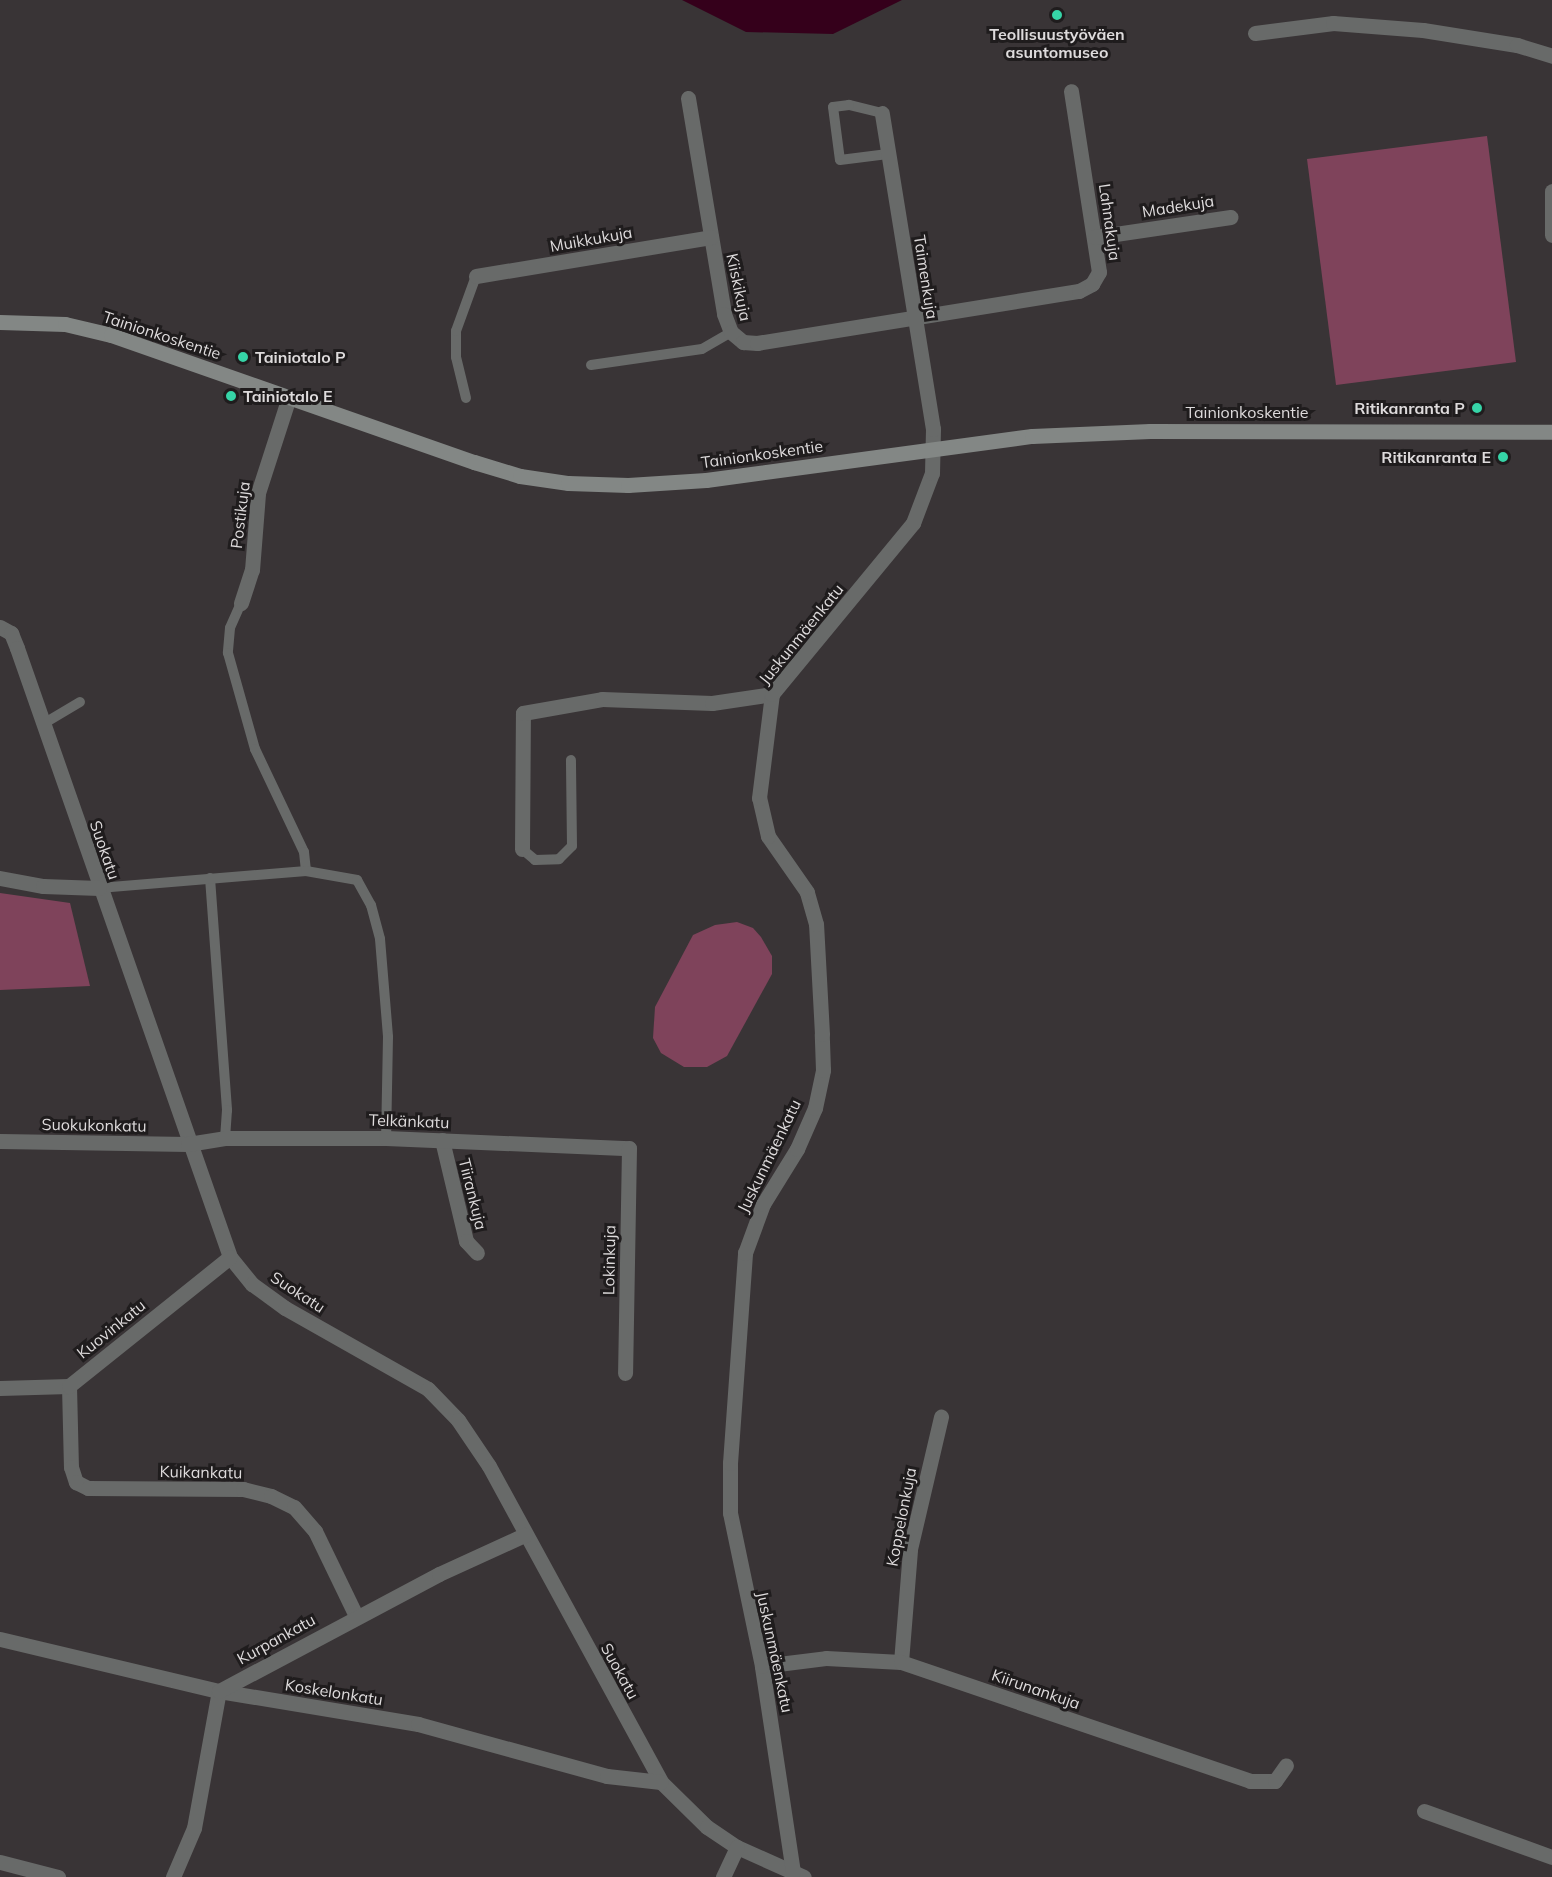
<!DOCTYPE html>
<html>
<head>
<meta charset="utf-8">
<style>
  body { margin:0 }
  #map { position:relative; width:1552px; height:1877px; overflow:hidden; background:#393436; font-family:Mulish,sans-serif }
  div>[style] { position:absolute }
  .green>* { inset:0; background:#7f435b }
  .water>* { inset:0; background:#35001b }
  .lane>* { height:10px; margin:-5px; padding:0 5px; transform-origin:5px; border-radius:5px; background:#686a69 }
  .street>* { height:15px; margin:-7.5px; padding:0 7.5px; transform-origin:7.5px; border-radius:7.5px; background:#686a69 }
  .secondary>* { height:15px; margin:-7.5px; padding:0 7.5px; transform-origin:7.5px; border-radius:7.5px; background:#838785 }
  .dots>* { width:16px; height:16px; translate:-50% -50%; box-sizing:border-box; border:3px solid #1f1c1d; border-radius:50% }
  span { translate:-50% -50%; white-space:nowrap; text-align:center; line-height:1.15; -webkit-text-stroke:6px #1f1c1d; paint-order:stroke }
  .poi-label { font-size:16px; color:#dedbdc; font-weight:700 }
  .left { translate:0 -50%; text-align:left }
  .right { translate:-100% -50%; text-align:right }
  .street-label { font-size:16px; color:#dedbdc }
</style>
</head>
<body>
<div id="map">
  <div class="green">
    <div style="clip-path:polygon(1487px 136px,1516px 362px,1336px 385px,1307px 159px)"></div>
    <div style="clip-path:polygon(0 893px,70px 903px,90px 986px,0 990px)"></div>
    <div style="clip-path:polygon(737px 922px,753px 928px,761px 937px,772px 956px,772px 974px,727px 1056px,707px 1067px,684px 1067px,661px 1053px,653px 1038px,655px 1007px,693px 935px,715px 925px)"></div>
  </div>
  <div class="water">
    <div style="clip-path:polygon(682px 0,902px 0,833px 34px,746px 32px)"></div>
  </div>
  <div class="lane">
    <div style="left:882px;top:113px;width:34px;rotate:-166deg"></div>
    <div style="left:849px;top:105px;width:16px;rotate:173deg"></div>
    <div style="left:833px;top:107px;width:53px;rotate:82.5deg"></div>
    <div style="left:840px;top:160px;width:48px;rotate:-7.1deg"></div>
    <div style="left:591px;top:365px;width:112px;rotate:-8.2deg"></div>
    <div style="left:702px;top:349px;width:34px;rotate:-30deg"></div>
    <div style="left:466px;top:398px;width:42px;rotate:-103.7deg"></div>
    <div style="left:456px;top:357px;width:26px;rotate:-90deg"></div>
    <div style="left:456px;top:331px;width:59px;rotate:-70deg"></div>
    <div style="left:241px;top:603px;width:27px;rotate:114deg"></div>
    <div style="left:230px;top:628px;width:25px;rotate:95deg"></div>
    <div style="left:228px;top:653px;width:100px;rotate:74.3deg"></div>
    <div style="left:255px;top:749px;width:114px;rotate:64.6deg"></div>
    <div style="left:304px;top:852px;width:19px;rotate:84deg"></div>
    <div style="left:43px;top:724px;width:43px;rotate:-30.7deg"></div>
    <div style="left:522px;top:849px;width:17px;rotate:40deg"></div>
    <div style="left:535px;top:860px;width:24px;rotate:-2deg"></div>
    <div style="left:559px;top:859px;width:18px;rotate:-45deg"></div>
    <div style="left:572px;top:846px;width:86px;rotate:-90.7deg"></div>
    <div style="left:210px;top:878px;width:233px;rotate:85.8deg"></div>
    <div style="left:227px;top:1110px;width:28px;rotate:94deg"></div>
    <div style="left:99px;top:888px;width:208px;rotate:-4.7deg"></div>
    <div style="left:306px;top:871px;width:52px;rotate:10deg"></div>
    <div style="left:357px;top:880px;width:29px;rotate:61deg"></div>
    <div style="left:371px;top:905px;width:35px;rotate:75deg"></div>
    <div style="left:380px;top:939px;width:98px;rotate:85.3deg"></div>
    <div style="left:388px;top:1037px;width:101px;rotate:91.1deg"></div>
  </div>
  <div class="street">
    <div style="left:1255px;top:33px;width:79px;rotate:-7.3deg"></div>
    <div style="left:1333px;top:23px;width:90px;rotate:4.4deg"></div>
    <div style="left:1423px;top:30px;width:95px;rotate:9.1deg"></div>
    <div style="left:1517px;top:45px;width:37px;rotate:17deg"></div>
    <div style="left:688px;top:98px;width:219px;rotate:80.5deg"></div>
    <div style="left:724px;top:314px;width:19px;rotate:69deg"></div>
    <div style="left:731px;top:332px;width:16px;rotate:40deg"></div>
    <div style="left:743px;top:342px;width:14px;rotate:4deg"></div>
    <div style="left:757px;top:343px;width:326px;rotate:-9.2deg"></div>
    <div style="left:1079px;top:291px;width:15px;rotate:-28deg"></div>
    <div style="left:1092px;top:284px;width:14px;rotate:-60deg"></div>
    <div style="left:1099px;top:272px;width:183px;rotate:-98.8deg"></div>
    <div style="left:1552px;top:191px;width:44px;rotate:90deg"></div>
    <div style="left:1095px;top:237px;width:137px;rotate:-8.4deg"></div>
    <div style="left:476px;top:276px;width:238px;rotate:-9.4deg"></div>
    <div style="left:241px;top:603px;width:35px;rotate:-72deg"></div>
    <div style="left:252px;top:570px;width:77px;rotate:-85.5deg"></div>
    <div style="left:258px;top:493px;width:101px;rotate:-72.1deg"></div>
    <div style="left:0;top:627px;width:13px;rotate:29deg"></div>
    <div style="left:11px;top:633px;width:16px;rotate:68deg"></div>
    <div style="left:17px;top:648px;width:645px;rotate:70.72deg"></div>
    <div style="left:230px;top:1257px;width:35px;rotate:51deg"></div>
    <div style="left:252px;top:1284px;width:41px;rotate:36deg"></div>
    <div style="left:285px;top:1308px;width:164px;rotate:29.5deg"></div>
    <div style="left:428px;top:1389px;width:43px;rotate:45.9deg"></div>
    <div style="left:458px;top:1420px;width:55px;rotate:56deg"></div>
    <div style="left:489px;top:1466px;width:360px;rotate:61.4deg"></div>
    <div style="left:661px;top:1782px;width:64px;rotate:44.4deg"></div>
    <div style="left:707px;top:1827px;width:36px;rotate:34deg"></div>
    <div style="left:737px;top:1847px;width:73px;rotate:24.1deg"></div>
    <div style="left:522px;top:849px;width:136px;rotate:-89.6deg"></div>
    <div style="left:523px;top:713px;width:80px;rotate:-10deg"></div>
    <div style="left:602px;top:699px;width:110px;rotate:2.1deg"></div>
    <div style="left:712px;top:703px;width:61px;rotate:-8.5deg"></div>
    <div style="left:0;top:878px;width:44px;rotate:10.5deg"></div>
    <div style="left:43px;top:886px;width:56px;rotate:2deg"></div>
    <div style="left:442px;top:1140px;width:104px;rotate:76.6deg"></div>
    <div style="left:466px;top:1241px;width:16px;rotate:47deg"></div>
    <div style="left:0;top:1141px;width:188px;rotate:0.9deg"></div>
    <div style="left:188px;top:1144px;width:37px;rotate:-9deg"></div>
    <div style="left:225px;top:1138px;width:161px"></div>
    <div style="left:386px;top:1138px;width:243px;rotate:2.4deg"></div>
    <div style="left:629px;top:1148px;width:225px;rotate:91deg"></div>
    <div style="left:69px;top:1386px;width:81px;rotate:88.6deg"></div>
    <div style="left:71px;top:1467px;width:16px;rotate:72deg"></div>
    <div style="left:76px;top:1482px;width:13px;rotate:27deg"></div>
    <div style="left:88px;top:1488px;width:155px;rotate:0.4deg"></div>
    <div style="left:243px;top:1489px;width:29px;rotate:14deg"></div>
    <div style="left:271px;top:1496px;width:25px;rotate:26deg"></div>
    <div style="left:294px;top:1507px;width:32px;rotate:49deg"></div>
    <div style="left:315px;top:1531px;width:94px;rotate:64.2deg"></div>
    <div style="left:0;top:1388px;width:69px;rotate:-1.7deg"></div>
    <div style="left:69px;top:1386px;width:206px;rotate:-38.7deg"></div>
    <div style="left:0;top:1639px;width:225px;rotate:13.4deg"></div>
    <div style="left:219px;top:1691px;width:202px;rotate:9.4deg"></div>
    <div style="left:418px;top:1724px;width:196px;rotate:15.4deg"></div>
    <div style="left:607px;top:1776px;width:54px;rotate:6.3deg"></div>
    <div style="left:901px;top:1662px;width:113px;rotate:-85.4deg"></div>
    <div style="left:910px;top:1549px;width:136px;rotate:-76.8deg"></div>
    <div style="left:762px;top:1666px;width:64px;rotate:-7.1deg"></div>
    <div style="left:826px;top:1658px;width:75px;rotate:3.1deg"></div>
    <div style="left:901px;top:1662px;width:369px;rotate:18.8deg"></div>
    <div style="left:1250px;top:1781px;width:25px"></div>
    <div style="left:1275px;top:1781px;width:19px;rotate:-55deg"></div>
    <div style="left:1424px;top:1811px;width:136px;rotate:19.8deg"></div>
    <div style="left:0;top:1862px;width:60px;rotate:14.5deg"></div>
    <div style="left:793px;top:1872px;width:208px;rotate:-98.6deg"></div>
    <div style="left:762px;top:1666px;width:156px;rotate:-101.8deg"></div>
    <div style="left:730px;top:1513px;width:50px;rotate:-90deg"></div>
    <div style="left:730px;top:1463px;width:211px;rotate:-85.9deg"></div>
    <div style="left:745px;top:1253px;width:52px;rotate:-69.8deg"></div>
    <div style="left:763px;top:1204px;width:65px;rotate:-58.3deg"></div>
    <div style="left:797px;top:1149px;width:45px;rotate:-66.3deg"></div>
    <div style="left:815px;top:1108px;width:39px;rotate:-78deg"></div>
    <div style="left:823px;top:1070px;width:36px;rotate:-92deg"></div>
    <div style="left:822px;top:1034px;width:110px;rotate:-93.1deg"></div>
    <div style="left:816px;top:924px;width:33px;rotate:-106deg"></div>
    <div style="left:807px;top:892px;width:68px;rotate:-124.9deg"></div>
    <div style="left:768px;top:836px;width:39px;rotate:-103deg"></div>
    <div style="left:759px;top:798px;width:105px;rotate:-82.9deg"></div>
    <div style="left:772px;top:694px;width:222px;rotate:-50.5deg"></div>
    <div style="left:913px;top:523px;width:53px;rotate:-69.2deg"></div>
    <div style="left:932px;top:473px;width:44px;rotate:-88.7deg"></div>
    <div style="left:933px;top:429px;width:320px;rotate:-99.2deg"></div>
    <div style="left:173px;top:1877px;width:53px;rotate:-66.8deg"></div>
    <div style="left:194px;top:1828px;width:139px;rotate:-79.7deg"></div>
    <div style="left:219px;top:1691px;width:249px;rotate:-28deg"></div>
    <div style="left:439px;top:1574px;width:94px;rotate:-24.6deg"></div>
    <div style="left:723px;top:1877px;width:33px;rotate:-65deg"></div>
  </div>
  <div class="secondary">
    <div style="left:0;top:322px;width:65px;rotate:1.8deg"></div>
    <div style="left:65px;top:324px;width:47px;rotate:13.4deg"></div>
    <div style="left:111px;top:335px;width:385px;rotate:19.3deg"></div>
    <div style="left:474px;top:462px;width:48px;rotate:16.9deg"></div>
    <div style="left:520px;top:476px;width:49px;rotate:8.3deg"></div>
    <div style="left:568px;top:483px;width:60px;rotate:1.9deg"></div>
    <div style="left:628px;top:485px;width:78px;rotate:-3.7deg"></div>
    <div style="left:706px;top:480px;width:329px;rotate:-7.7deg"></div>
    <div style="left:1032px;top:436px;width:118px;rotate:-2.4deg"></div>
    <div style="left:1150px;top:431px;width:402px;rotate:0.1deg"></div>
  </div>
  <div class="dots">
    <div style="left:1057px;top:15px;background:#36d4a7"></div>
    <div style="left:243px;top:357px;background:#36d4a7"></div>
    <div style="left:231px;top:396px;background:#36d4a7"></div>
    <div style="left:1477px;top:408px;background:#36d4a7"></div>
    <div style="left:1503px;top:457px;background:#36d4a7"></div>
  </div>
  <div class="poi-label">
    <span style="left:1057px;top:43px">Teollisuustyöväen<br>asuntomuseo</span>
    <span class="left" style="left:255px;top:357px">Tainiotalo P</span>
    <span class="left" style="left:243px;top:396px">Tainiotalo E</span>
    <span class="right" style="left:1465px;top:408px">Ritikanranta P</span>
    <span class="right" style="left:1491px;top:457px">Ritikanranta E</span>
  </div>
  <div class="street-label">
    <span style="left:1178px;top:206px;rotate:-9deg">Madekuja</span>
    <span style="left:1110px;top:222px;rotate:82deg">Lahnakuja</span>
    <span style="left:591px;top:239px;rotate:-10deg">Muikkukuja</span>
    <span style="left:926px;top:277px;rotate:81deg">Taimenkuja</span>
    <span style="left:739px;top:287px;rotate:78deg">Kiiskikuja</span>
    <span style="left:162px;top:335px;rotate:18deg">Tainionkoskentie</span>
    <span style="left:1247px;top:412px">Tainionkoskentie</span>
    <span style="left:762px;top:454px;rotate:-8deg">Tainionkoskentie</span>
    <span style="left:240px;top:515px;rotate:-83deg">Postikuja</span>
    <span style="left:801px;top:634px;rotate:-51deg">Juskunmäenkatu</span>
    <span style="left:105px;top:850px;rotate:71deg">Suokatu</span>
    <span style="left:409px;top:1121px;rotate:2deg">Telkänkatu</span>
    <span style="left:94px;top:1125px;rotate:1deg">Suokukonkatu</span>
    <span style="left:769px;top:1156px;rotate:-64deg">Juskunmäenkatu</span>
    <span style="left:473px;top:1194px;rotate:76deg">Tiirankuja</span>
    <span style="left:609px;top:1260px;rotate:-89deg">Lokinkuja</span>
    <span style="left:298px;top:1292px;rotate:33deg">Suokatu</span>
    <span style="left:111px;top:1329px;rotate:-39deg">Kuovinkatu</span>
    <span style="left:201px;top:1472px;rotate:1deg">Kuikankatu</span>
    <span style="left:901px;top:1517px;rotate:-79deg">Koppelonkuja</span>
    <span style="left:276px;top:1639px;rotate:-29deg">Kurpankatu</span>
    <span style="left:775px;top:1652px;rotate:78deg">Juskunmäenkatu</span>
    <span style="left:620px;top:1671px;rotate:61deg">Suokatu</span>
    <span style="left:1036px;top:1689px;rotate:19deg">Kiirunankuja</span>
    <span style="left:334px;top:1692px;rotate:9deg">Koskelonkatu</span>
  </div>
</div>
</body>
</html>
